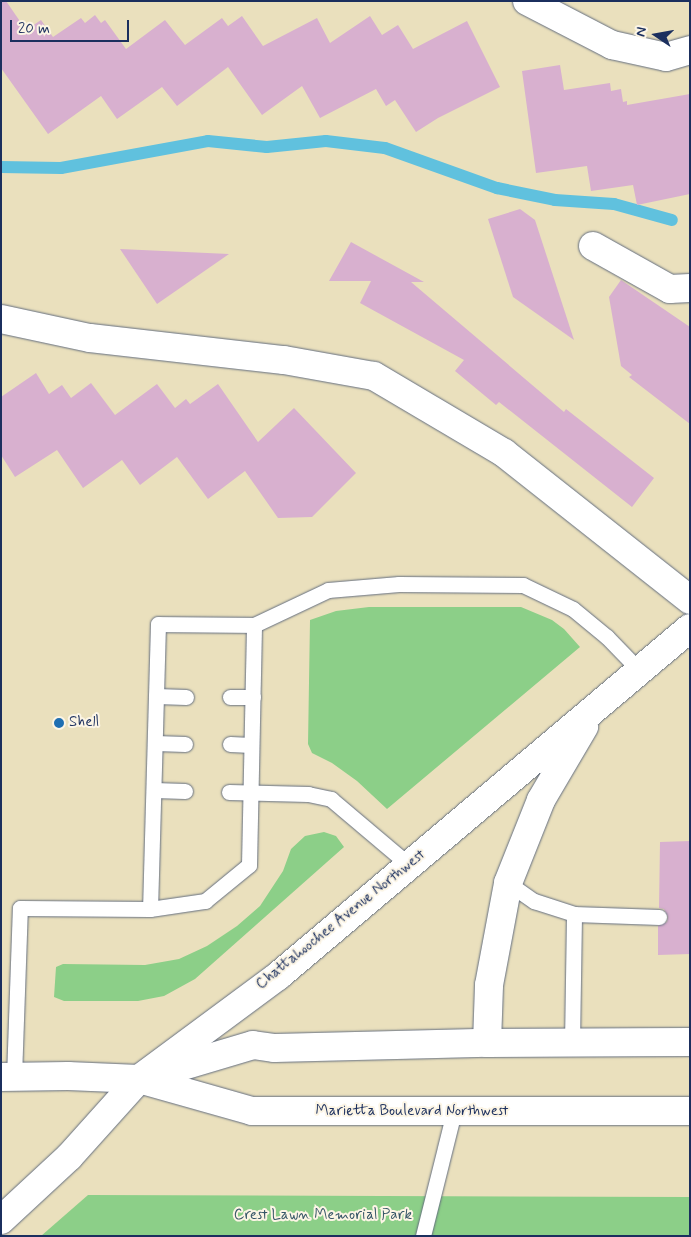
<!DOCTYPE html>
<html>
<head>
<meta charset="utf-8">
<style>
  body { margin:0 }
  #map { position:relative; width:691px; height:1237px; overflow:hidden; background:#eae0bd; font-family:Mynerve,sans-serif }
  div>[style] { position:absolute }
  .green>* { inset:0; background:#8ccf88 }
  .stream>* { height:12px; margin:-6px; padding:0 6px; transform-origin:6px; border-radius:6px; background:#60c1de }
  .building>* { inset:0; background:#d8b0cf }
  .roads { filter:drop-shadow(0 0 1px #636d7f) drop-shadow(0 0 1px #636d7f) }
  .lane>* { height:15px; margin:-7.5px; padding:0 7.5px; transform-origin:7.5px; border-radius:7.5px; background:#fff }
  .street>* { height:28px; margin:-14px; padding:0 14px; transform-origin:14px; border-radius:14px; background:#fff }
  .secondary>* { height:28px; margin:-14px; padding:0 14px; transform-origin:14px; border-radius:14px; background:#fff }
  .dots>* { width:14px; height:14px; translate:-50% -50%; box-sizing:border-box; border:2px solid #fcf5e5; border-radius:50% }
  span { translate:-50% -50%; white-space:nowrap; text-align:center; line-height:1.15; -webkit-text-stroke:4px #fcf5e5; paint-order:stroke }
  .poi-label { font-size:15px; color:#1b2f5e }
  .left { translate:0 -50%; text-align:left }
  .street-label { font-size:15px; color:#1b2f5e }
  .park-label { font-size:15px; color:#375768 }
  .frame { position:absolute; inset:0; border:2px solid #1b2f5e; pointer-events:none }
  .north { position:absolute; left:631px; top:10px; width:50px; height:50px; -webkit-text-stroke:4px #fcf5e5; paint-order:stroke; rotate:282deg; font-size:14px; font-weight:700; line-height:20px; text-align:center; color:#1b2f5e }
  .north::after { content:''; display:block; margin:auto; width:18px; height:22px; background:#1b2f5e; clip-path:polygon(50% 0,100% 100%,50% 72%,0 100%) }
  .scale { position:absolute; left:10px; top:20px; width:119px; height:22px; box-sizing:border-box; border:2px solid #1b2f5e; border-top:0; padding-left:6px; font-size:15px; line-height:18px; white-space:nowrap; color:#1b2f5e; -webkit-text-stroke:4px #fcf5e5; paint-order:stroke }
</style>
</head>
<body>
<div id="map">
  <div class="green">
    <div style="clip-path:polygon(369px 607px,521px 607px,552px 620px,564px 629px,580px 647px,387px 809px,357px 781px,332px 763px,312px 753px,308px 744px,310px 620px,336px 611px)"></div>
    <div style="clip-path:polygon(324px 832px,336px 836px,344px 847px,195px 979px,164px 996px,138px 1001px,64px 1001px,54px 997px,56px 967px,63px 964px,145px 965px,179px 959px,207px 946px,237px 926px,260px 906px,283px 871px,291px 849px,305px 836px)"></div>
    <div style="clip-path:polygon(88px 1195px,690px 1197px,690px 1236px,41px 1236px)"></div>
  </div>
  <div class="stream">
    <div style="left:1px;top:167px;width:60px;rotate:1deg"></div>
    <div style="left:61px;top:168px;width:149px;rotate:-10.4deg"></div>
    <div style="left:208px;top:141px;width:59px;rotate:5.8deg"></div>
    <div style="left:267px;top:147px;width:59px;rotate:-5.8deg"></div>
    <div style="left:326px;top:141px;width:59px;rotate:6.8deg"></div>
    <div style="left:385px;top:148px;width:119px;rotate:19.7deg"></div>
    <div style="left:497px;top:188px;width:59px;rotate:11.7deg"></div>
    <div style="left:555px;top:200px;width:59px;rotate:3.9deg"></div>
    <div style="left:614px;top:204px;width:60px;rotate:15.4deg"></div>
  </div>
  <div class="building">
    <div style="clip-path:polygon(1px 1px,6px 1px,26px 30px,41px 20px,53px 37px,81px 18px,85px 23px,95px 15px,101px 23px,105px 20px,126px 49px,165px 20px,185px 45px,222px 18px,228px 26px,242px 16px,263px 46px,317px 18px,330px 43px,370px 16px,382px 35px,398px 25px,413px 49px,467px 21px,500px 87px,438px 118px,416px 132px,395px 100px,386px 106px,376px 89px,320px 118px,302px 86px,262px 115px,228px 67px,177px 106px,162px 87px,117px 119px,101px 96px,48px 134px,1px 68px)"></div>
    <div style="clip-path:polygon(560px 65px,564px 90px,610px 83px,611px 91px,621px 89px,623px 102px,627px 101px,627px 105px,690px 94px,690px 194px,637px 205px,633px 185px,591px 191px,587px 166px,536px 173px,522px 71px)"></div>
    <div style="clip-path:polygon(520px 209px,535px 220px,574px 340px,513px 297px,488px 219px)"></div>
    <div style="clip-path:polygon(351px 242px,424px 282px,411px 282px,564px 412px,566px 409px,654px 478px,632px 507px,499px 402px,496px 405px,455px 371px,464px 360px,360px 303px,371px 281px,329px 281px)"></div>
    <div style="clip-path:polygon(120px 249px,229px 254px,157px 304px)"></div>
    <div style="clip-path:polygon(621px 280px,690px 327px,690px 424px,629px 377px,632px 375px,621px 366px,609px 297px)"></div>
    <div style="clip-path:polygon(36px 373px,49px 394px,62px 385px,71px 398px,91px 383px,115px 415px,157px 384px,175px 408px,186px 399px,190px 404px,218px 384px,258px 442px,294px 408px,356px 473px,312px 517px,278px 518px,245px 471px,208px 499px,177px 457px,140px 485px,122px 460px,83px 488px,57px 450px,15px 477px,1px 455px,1px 397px)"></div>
    <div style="clip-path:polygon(690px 841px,690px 954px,658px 955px,658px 926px,667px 922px,668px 917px,664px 909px,659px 908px,660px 842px)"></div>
  </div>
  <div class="roads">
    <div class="lane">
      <div style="left:254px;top:625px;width:82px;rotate:-25.3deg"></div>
      <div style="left:328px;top:590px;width:71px;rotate:-4.8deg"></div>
      <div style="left:399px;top:584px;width:124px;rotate:0.5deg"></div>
      <div style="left:523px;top:585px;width:55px;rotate:25.6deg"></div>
      <div style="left:573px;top:609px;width:44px;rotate:39.5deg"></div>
      <div style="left:607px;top:637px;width:47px;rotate:45.9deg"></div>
      <div style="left:156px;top:696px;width:30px;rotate:2deg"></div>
      <div style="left:230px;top:697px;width:23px"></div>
      <div style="left:155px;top:743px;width:30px;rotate:2deg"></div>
      <div style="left:230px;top:744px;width:21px;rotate:3deg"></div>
      <div style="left:154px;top:790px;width:31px;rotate:2deg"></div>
      <div style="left:229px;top:792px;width:79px;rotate:1.5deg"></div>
      <div style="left:308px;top:794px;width:24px;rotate:12deg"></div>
      <div style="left:331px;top:799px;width:102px;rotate:40.2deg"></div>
      <div style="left:508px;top:883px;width:32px;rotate:35deg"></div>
      <div style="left:534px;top:901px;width:42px;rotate:18deg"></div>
      <div style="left:572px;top:1043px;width:129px;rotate:-89.1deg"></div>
      <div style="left:574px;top:914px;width:85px;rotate:2deg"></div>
      <div style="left:14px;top:1077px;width:169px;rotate:-88deg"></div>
      <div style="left:20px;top:908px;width:130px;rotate:0.4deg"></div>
      <div style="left:150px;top:909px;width:56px;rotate:-8.3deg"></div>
      <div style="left:205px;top:901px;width:57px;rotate:-39.3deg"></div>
      <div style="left:249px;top:865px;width:240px;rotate:-88.8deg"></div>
      <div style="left:254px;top:625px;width:96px;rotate:-179.4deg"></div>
      <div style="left:158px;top:624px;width:285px;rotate:91.6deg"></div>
      <div style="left:423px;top:1236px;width:128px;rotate:-76deg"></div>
    </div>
    <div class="street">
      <div style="left:527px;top:1px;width:96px;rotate:27.4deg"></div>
      <div style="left:612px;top:45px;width:55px;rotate:12.5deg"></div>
      <div style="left:666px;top:57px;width:25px;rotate:-16deg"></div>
      <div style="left:593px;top:246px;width:88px;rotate:29.2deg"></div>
      <div style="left:670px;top:289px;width:20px;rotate:-3deg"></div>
      <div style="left:1px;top:319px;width:91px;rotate:12.1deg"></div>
      <div style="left:90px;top:338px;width:195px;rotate:6.5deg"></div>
      <div style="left:284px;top:360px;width:91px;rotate:10.1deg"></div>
      <div style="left:374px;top:376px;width:151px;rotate:30.6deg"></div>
      <div style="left:504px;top:453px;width:237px;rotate:38.3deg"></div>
      <div style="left:1px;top:1220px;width:93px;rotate:-42.8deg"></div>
      <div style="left:69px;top:1157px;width:105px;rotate:-48.1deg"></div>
    </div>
    <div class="secondary">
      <div style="left:487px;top:1043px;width:58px;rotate:-88deg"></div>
      <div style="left:489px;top:985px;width:104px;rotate:-79.4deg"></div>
      <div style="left:508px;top:883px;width:89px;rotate:-68.3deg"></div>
      <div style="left:541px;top:800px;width:85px;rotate:-59.5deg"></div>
      <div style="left:1px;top:1077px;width:67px;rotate:-0.9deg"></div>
      <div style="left:68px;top:1076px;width:71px;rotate:2.4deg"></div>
      <div style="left:139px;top:1079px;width:119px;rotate:-16.6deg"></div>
      <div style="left:253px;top:1045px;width:22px;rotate:8deg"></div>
      <div style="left:275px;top:1048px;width:212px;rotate:-1.4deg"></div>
      <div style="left:487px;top:1043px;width:203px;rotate:-0.3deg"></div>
      <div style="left:139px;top:1079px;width:173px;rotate:-36.5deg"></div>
      <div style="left:278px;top:976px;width:539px;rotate:-40.19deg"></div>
      <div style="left:139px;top:1079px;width:117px;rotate:15.8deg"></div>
      <div style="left:252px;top:1111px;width:438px"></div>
    </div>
  </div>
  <div class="dots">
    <div style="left:59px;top:723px;background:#1f6fb2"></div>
  </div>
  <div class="poi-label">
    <span class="left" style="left:69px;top:723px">Shell</span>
  </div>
  <div class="street-label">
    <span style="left:341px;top:920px;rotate:-39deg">Chattahoochee Avenue Northwest</span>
    <span style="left:412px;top:1112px">Marietta Boulevard Northwest</span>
  </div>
  <div class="park-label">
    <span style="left:323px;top:1216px">Crest Lawn Memorial Park</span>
  </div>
  <div class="frame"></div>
  <div class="north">N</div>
  <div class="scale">20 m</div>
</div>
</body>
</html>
